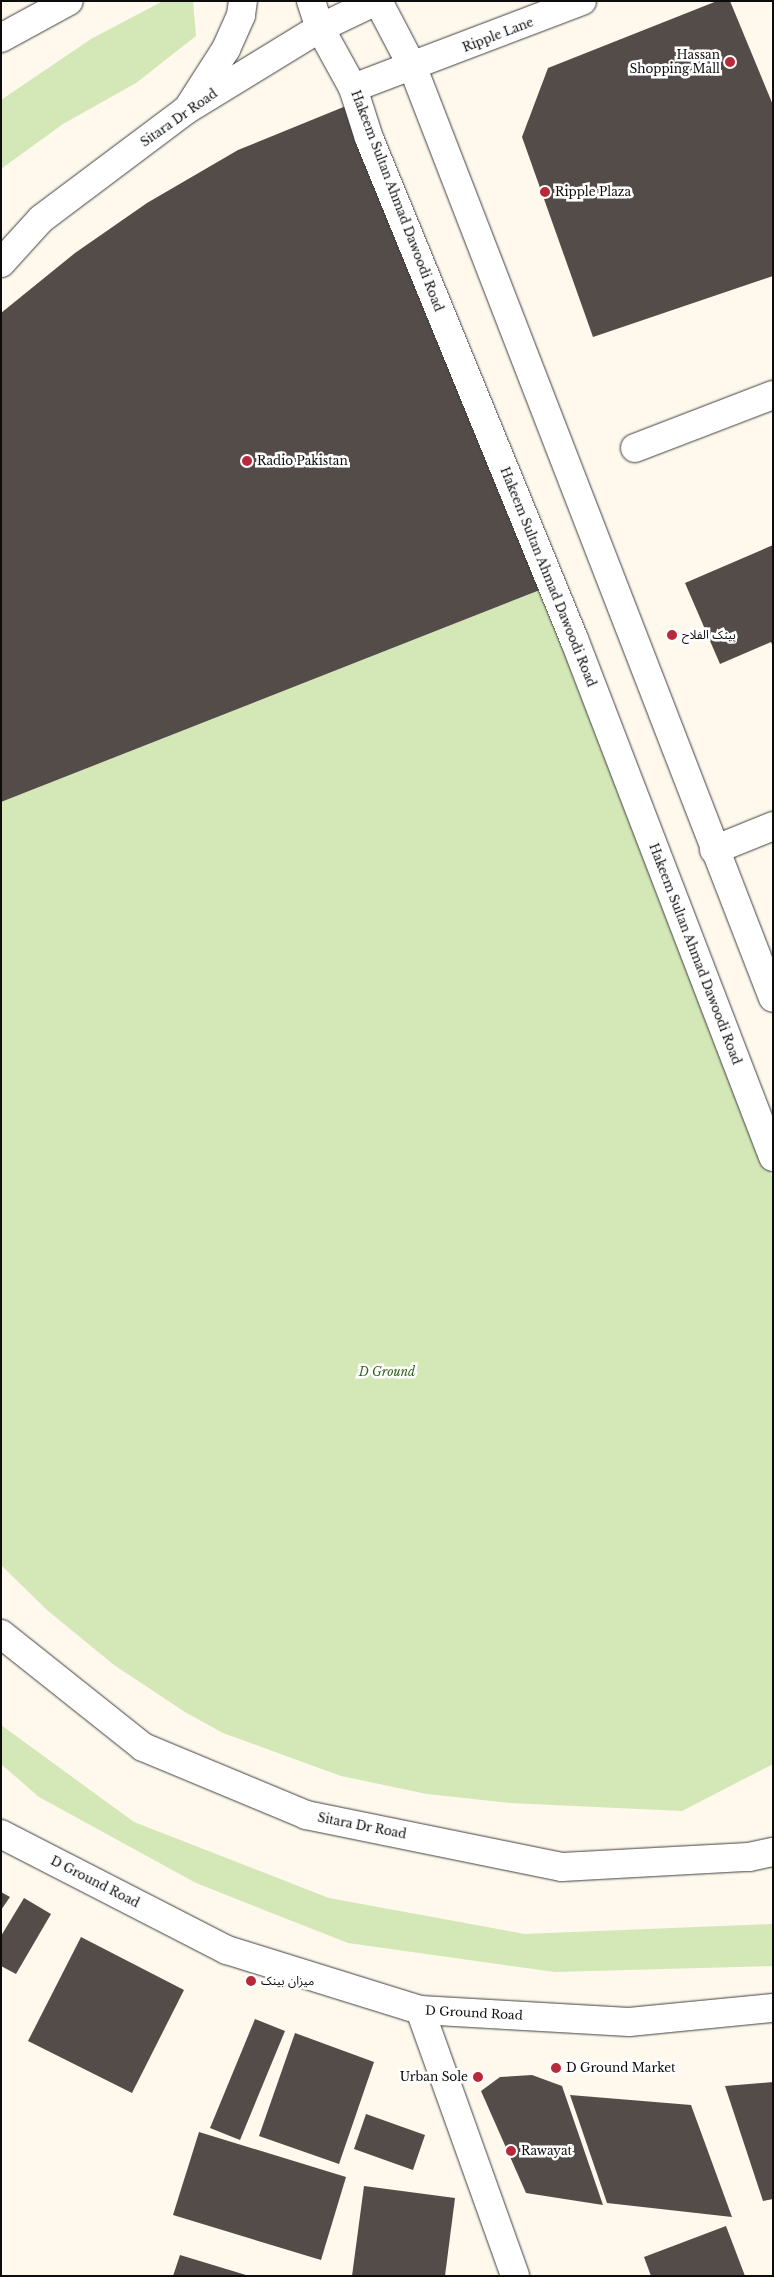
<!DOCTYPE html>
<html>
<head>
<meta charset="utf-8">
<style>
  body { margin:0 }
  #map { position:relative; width:774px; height:2277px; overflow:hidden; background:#fef9ec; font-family:"Libre Baskerville","Noto Sans Arabic",serif }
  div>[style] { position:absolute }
  .green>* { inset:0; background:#d3e7b7 }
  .building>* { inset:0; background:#544c49 }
  .roads { filter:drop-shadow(0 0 1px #3f3f3f) drop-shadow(0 0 1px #3f3f3f) }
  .minor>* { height:28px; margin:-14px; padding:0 14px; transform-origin:14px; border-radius:14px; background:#fff }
  .tertiary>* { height:28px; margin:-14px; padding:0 14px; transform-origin:14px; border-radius:14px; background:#fff }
  .dots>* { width:14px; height:14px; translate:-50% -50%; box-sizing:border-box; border:2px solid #fff; border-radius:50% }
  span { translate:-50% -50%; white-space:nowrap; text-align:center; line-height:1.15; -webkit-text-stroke:5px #fff; paint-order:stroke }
  .street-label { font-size:12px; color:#0c0c0c }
  .poi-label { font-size:12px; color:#0c0c0c }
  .right { translate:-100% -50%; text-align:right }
  .left { translate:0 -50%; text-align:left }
  .park-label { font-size:12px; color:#32611f; font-style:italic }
  .frame { position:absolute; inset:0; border:2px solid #0c0c0c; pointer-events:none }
</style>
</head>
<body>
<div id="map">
  <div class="green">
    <div style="clip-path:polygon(163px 1px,193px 1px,196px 36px,136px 83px,63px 124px,1px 169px,1px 100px,91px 39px)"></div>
    <div style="clip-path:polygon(545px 588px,773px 1179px,773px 1764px,682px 1811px,510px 1803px,427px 1794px,341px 1776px,223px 1733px,185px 1712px,114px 1665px,47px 1610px,1px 1565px,1px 802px)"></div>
    <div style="clip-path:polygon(1px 1725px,134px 1822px,329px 1898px,525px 1934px,773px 1924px,773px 1966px,555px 1972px,348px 1943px,196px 1883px,39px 1797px,1px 1764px)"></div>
  </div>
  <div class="building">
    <div style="clip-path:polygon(717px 1px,730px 1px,773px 105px,773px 276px,593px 337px,522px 137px,548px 68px)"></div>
    <div style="clip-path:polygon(346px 106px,545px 588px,1px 802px,1px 313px,75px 253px,147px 203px,238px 150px)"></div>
    <div style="clip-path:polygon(773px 545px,773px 647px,771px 642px,720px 664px,685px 583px)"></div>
    <div style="clip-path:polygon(1px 1892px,10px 1897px,1px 1910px)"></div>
    <div style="clip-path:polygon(24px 1898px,51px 1914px,16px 1974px,1px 1966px,1px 1936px)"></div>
    <div style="clip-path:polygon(81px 1937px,184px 1990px,132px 2093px,28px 2041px)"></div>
    <div style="clip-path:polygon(255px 2019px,285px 2031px,240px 2140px,210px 2128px)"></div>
    <div style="clip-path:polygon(295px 2033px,374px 2062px,339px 2164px,259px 2136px)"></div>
    <div style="clip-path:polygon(532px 2075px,562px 2086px,603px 2205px,526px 2193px,481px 2091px,500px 2077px)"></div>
    <div style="clip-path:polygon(773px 2082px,773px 2199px,763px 2201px,725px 2086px)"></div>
    <div style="clip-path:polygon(570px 2095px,691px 2105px,732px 2217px,607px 2203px)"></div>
    <div style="clip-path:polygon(366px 2114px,425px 2135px,413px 2170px,354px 2149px)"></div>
    <div style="clip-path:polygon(199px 2132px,346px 2177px,321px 2260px,173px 2215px)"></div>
    <div style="clip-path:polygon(364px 2186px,455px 2198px,445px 2276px,352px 2276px)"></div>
    <div style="clip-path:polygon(726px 2226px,745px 2276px,651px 2276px,644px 2257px)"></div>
    <div style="clip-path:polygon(180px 2255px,246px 2275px,246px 2276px,173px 2276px)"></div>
  </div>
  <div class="roads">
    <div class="minor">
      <div style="left:635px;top:448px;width:148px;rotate:-21deg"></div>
      <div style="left:714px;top:850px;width:64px;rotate:-22.1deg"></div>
      <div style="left:420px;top:2010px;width:282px;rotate:70.3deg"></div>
    </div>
    <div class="tertiary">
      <div style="left:311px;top:1px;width:28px;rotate:72deg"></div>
      <div style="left:320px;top:28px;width:68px;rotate:61.2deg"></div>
      <div style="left:353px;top:88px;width:52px;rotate:72.3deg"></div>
      <div style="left:369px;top:138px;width:541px;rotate:67.75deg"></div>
      <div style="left:574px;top:639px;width:555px;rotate:68.98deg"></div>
      <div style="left:378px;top:1px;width:76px;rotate:62.4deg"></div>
      <div style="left:413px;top:68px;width:997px;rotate:68.84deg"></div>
      <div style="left:1px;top:38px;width:77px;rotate:-28.6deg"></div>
      <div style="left:353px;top:88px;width:245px;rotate:-20.8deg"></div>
      <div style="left:190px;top:105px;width:67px;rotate:-57.3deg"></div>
      <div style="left:226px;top:49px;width:37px;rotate:-66deg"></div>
      <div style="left:241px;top:15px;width:14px;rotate:-82deg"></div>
      <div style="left:1px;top:263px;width:59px;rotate:-47.7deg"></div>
      <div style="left:41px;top:219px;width:181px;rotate:-36.9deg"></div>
      <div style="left:186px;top:110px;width:157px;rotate:-31.5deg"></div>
      <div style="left:320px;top:28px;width:62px;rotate:-25.7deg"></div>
      <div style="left:1px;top:1634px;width:181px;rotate:38.5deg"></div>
      <div style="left:143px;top:1747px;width:177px;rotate:22.6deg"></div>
      <div style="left:306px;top:1815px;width:261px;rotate:11.5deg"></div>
      <div style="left:562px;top:1867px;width:187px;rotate:-3.1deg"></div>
      <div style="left:749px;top:1857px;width:25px;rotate:-12deg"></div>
      <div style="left:1px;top:1834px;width:254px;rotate:27.2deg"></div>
      <div style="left:227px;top:1950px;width:202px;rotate:17.3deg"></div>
      <div style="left:420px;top:2010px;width:209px;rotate:3.3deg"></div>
      <div style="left:629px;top:2022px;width:145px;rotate:-5.6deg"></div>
    </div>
  </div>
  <div class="dots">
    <div style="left:730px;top:62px;background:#b72a3b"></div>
    <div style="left:545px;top:192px;background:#b72a3b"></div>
    <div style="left:247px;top:461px;background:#b72a3b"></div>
    <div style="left:672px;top:635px;background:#b72a3b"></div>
    <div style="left:251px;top:1981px;background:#b72a3b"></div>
    <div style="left:556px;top:2068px;background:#b72a3b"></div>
    <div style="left:478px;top:2077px;background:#b72a3b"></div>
    <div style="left:511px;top:2151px;background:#b72a3b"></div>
  </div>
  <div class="street-label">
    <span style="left:498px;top:35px;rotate:-21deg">Ripple Lane</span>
    <span style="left:179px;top:118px;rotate:-35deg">Sitara Dr Road</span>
    <span style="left:397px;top:201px;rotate:69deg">Hakeem Sultan Ahmad Dawoodi Road</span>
    <span style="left:548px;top:577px;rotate:68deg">Hakeem Sultan Ahmad Dawoodi Road</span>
    <span style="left:695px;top:954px;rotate:69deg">Hakeem Sultan Ahmad Dawoodi Road</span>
    <span style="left:362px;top:1826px;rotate:11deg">Sitara Dr Road</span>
    <span style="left:95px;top:1882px;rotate:27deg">D Ground Road</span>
    <span style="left:474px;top:2013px;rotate:3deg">D Ground Road</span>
  </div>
  <div class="poi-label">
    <span class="right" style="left:720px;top:62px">Hassan<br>Shopping Mall</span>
    <span class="left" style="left:555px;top:192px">Ripple Plaza</span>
    <span class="left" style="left:257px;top:461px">Radio Pakistan</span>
    <span class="left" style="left:682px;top:635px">بینک الفلاح</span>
    <span class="left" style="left:261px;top:1981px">میزان بینک</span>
    <span class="left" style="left:566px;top:2068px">D Ground Market</span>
    <span class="right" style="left:468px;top:2077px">Urban Sole</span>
    <span class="left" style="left:521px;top:2151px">Rawayat</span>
  </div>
  <div class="park-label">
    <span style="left:387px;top:1372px">D Ground</span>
  </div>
  <div class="frame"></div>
</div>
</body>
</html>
